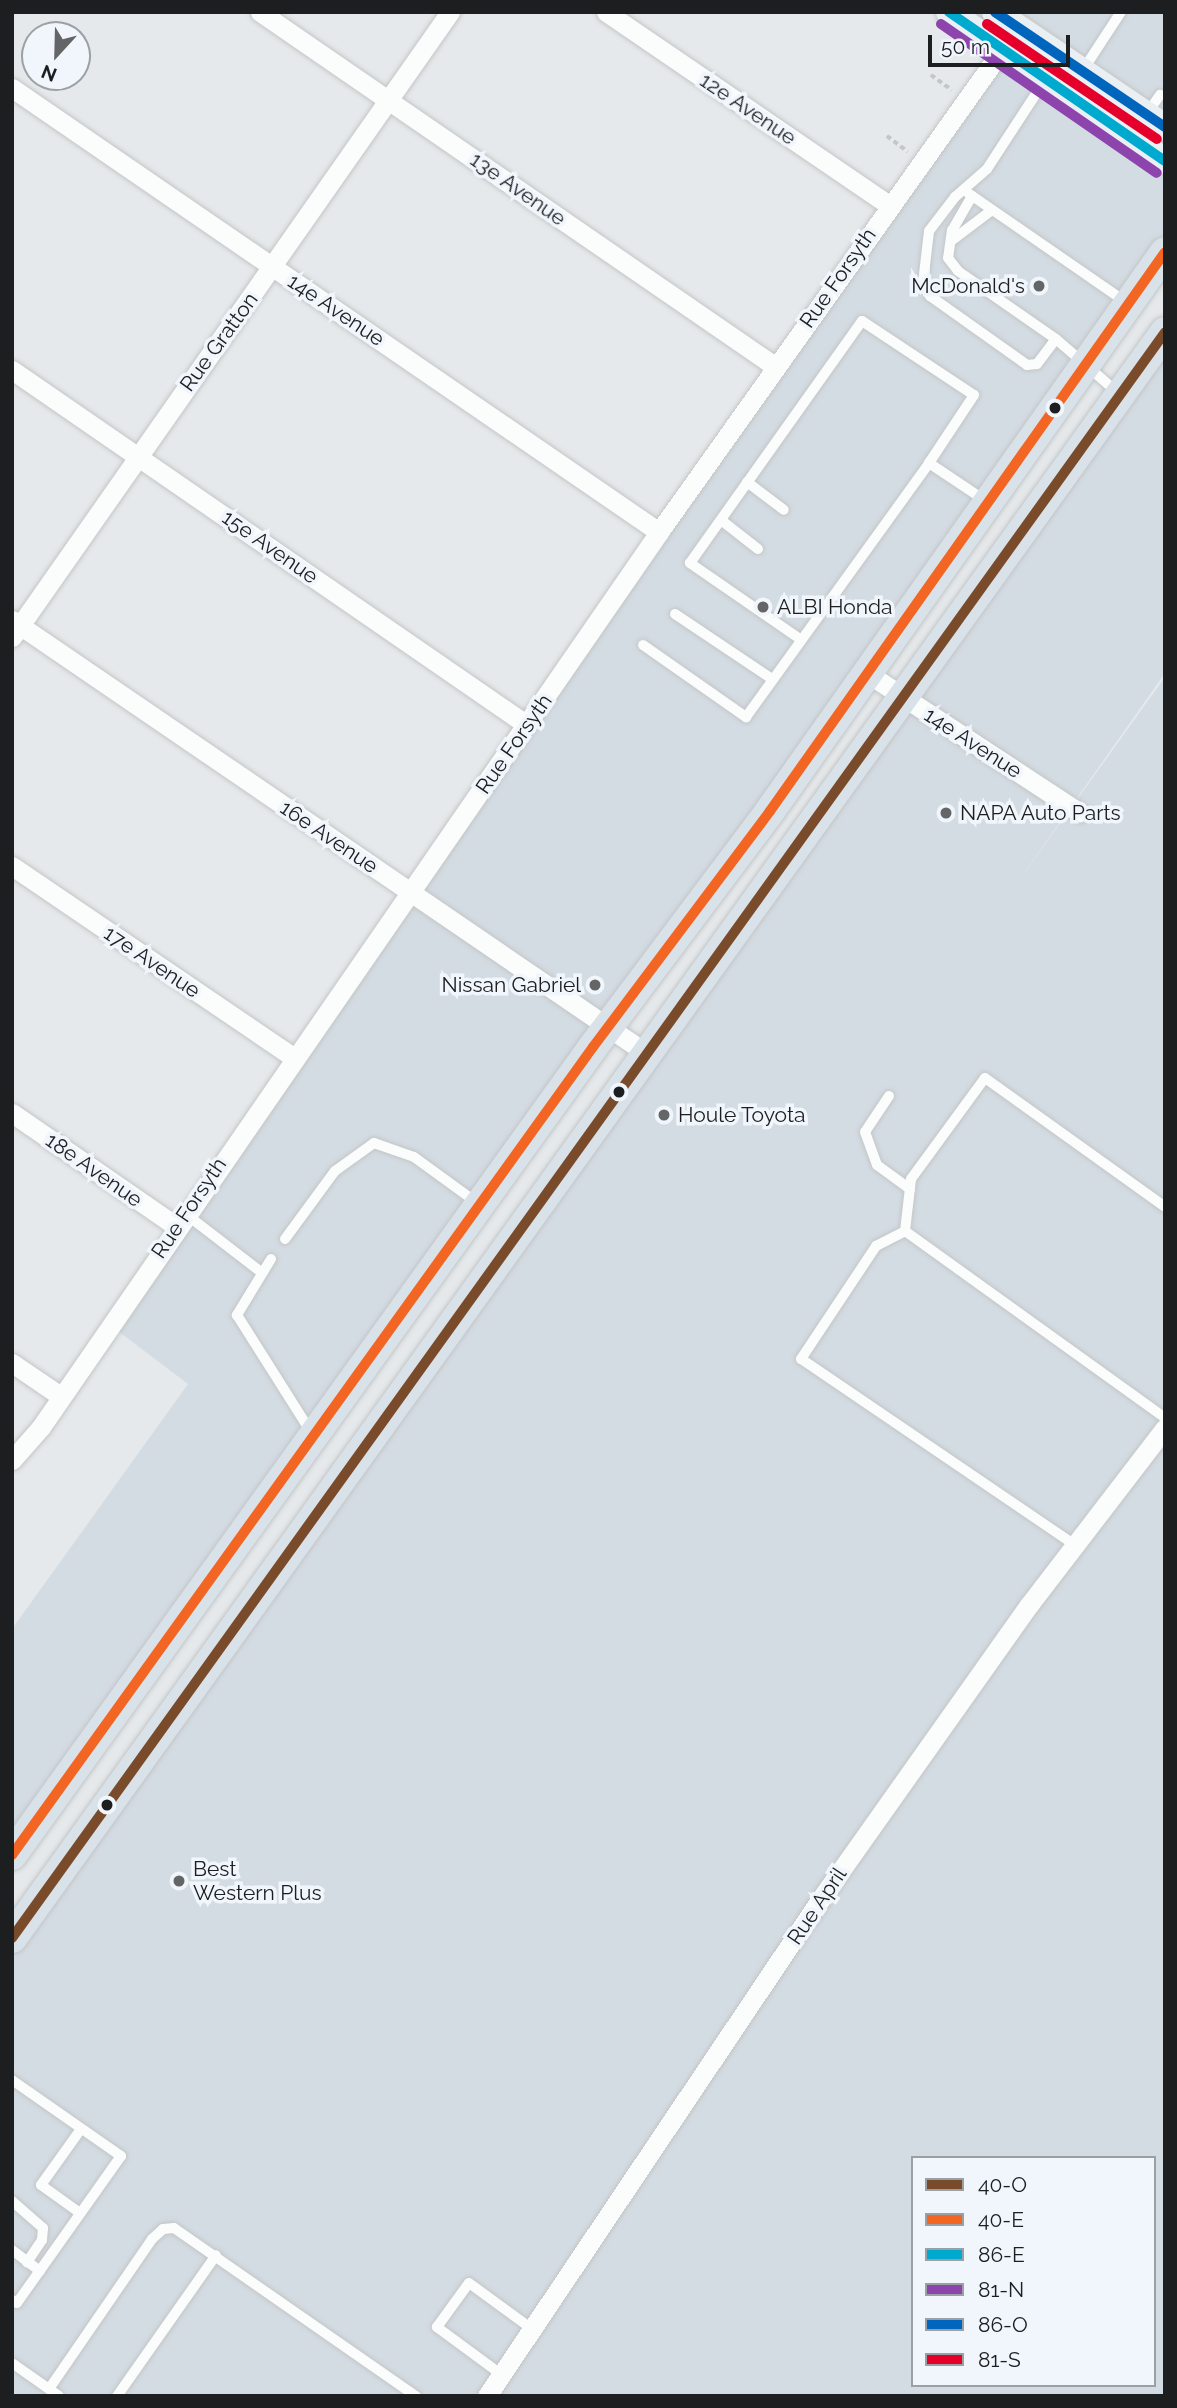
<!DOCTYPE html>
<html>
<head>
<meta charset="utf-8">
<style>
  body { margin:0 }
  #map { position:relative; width:1177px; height:2408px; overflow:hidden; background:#e6e9eb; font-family:Raleway,sans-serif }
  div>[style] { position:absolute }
  .built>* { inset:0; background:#d4dce3 }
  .path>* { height:3.5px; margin-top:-1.75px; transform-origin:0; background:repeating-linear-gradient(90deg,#c5c6c7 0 5px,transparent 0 8.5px) }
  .roads { filter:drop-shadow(0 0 2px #c3c6c7) drop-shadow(0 0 2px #c3c6c7) }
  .lane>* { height:10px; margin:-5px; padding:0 5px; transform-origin:5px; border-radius:5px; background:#fbfcfc }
  .street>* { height:19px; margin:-9.5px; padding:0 9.5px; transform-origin:9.5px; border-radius:9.5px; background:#fbfcfc }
  .secondary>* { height:26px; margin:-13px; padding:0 13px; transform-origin:13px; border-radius:13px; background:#eaeff3 }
  .primary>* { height:30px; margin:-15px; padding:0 15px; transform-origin:15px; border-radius:15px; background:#d9e2e9 }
  .bus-1>* { height:10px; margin:-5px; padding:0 5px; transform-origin:5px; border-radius:5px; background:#7a4b2a }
  .bus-2>* { height:10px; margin:-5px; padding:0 5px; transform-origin:5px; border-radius:5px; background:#f26522 }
  .bus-3>* { height:10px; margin:-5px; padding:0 5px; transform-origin:5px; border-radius:5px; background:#00a9ce }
  .bus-4>* { height:10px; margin:-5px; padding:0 5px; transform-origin:5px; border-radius:5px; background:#8e44ad }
  .bus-5>* { height:10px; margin:-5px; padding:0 5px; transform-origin:5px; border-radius:5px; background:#0065bd }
  .bus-6>* { height:10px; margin:-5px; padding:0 5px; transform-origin:5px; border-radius:5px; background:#e4002b }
  .dots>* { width:19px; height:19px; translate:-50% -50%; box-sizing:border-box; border:4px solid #f0f6fc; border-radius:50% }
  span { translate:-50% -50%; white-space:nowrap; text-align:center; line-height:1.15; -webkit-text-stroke:7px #f0f6fc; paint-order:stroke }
  .street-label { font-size:21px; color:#1c1e20 }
  .poi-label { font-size:21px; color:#1c1e20 }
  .right { translate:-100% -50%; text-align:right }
  .left { translate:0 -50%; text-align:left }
  .frame { position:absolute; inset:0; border:14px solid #1c1e20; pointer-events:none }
  .legend { position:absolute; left:911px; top:2156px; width:245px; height:231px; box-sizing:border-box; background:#f0f6fc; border:2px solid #9ba0a4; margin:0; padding:9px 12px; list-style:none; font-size:21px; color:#1c1e20 }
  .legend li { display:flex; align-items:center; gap:14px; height:35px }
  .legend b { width:35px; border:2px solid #9ba0a4 }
  .north { position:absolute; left:21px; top:21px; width:70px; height:70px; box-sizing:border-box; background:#f0f6fc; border:2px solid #9ba0a4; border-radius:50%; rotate:202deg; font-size:19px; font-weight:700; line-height:28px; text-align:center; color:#1c1e20 }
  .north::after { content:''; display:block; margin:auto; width:24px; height:32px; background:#636567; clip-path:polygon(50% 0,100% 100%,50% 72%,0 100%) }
  .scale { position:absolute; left:928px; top:35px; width:142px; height:32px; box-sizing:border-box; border:4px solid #1c1e20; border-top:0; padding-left:9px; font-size:21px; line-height:24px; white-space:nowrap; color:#1c1e20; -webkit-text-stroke:5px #f0f6fc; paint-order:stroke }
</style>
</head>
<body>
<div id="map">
  <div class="built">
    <div style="clip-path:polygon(949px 12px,1165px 12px,1165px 250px,12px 1855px,12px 1629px,188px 1384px,110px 1325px,1002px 50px)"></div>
    <div style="clip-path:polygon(evenodd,1165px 328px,1165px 673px,1015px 886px,1165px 677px,1165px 2396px,12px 2396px,12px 1939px,1165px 328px,913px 2158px,1154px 2158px,1154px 2385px,913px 2385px,913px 2158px)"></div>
  </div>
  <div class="path">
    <div style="left:931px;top:75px;width:26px;rotate:36deg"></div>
    <div style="left:887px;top:136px;width:26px;rotate:37deg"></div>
  </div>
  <div class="roads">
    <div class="lane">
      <div style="left:1083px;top:70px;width:69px;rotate:-56.8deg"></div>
      <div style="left:1045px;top:80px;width:106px;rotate:123.1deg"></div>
      <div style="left:987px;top:169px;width:43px;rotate:138.8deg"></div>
      <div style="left:955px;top:197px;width:43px;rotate:127.4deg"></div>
      <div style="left:929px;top:231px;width:52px;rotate:96.6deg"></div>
      <div style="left:923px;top:283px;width:15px;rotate:62deg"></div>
      <div style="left:930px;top:296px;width:119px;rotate:35.4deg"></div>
      <div style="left:1027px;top:365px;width:10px;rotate:-6deg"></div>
      <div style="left:1037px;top:364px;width:31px;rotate:-53deg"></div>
      <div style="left:1148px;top:112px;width:21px;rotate:-55deg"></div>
      <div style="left:968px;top:193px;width:192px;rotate:34.6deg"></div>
      <div style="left:972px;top:196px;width:39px;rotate:120deg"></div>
      <div style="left:952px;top:230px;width:28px;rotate:98deg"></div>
      <div style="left:948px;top:258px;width:16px;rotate:52deg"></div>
      <div style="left:958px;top:271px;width:119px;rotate:34.8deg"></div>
      <div style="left:1056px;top:339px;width:81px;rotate:41deg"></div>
      <div style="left:951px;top:241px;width:51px;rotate:-37.1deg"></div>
      <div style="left:747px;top:482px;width:46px;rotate:37.1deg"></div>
      <div style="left:721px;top:520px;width:47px;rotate:38.1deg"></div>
      <div style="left:675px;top:614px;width:117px;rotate:33.8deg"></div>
      <div style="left:800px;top:639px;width:134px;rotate:-145.4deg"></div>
      <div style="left:690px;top:563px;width:297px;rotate:-54.6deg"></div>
      <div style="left:862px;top:321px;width:134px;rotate:33.5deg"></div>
      <div style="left:974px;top:395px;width:82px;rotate:123.5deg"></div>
      <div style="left:643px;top:645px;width:126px;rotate:35deg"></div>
      <div style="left:746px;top:717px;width:313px;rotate:-54.2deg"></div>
      <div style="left:929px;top:463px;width:69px;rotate:33.7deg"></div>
      <div style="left:889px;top:1096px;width:43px;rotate:123.7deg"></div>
      <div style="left:865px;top:1132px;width:35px;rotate:70deg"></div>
      <div style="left:877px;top:1165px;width:41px;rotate:36deg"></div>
      <div style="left:187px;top:1215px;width:93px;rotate:37.6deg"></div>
      <div style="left:905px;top:1231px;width:52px;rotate:-83.4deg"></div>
      <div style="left:911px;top:1179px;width:125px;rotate:-53.8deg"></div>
      <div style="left:985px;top:1078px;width:221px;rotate:35.6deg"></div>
      <div style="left:285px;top:1239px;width:84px;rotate:-53.7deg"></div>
      <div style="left:335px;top:1171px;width:48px;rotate:-35.7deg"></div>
      <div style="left:374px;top:1143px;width:42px;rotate:19.3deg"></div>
      <div style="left:414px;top:1157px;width:77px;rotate:36deg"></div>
      <div style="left:271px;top:1259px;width:66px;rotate:121.3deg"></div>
      <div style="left:237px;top:1315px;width:138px;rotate:57.7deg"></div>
      <div style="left:1075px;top:1545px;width:331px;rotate:-145.8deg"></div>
      <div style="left:801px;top:1359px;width:136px;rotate:-56.4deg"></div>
      <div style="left:876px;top:1246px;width:33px;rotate:-27deg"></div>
      <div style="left:905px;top:1231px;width:320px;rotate:35.7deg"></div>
      <div style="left:12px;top:2080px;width:133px;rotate:34.9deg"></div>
      <div style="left:121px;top:2156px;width:180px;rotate:125.3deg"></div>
      <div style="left:17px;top:2303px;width:6px;rotate:-149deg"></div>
      <div style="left:12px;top:2201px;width:41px;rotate:41.1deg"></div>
      <div style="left:43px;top:2228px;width:12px;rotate:95deg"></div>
      <div style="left:42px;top:2240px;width:27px;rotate:124deg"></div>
      <div style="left:80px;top:2213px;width:48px;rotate:-144.3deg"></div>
      <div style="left:41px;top:2185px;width:69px;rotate:-54.5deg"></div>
      <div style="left:12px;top:2250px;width:35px;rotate:37deg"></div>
      <div style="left:12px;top:2363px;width:45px;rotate:35.1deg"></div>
      <div style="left:49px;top:2389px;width:182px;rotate:-55.5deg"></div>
      <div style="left:152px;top:2239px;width:15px;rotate:-42deg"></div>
      <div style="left:163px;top:2229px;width:11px;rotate:-5deg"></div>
      <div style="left:174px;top:2228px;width:295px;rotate:34.8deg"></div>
      <div style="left:502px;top:2375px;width:81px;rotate:-143.6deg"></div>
      <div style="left:437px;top:2327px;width:54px;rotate:-54deg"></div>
      <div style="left:469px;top:2283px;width:78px;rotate:36.1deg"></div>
      <div style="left:49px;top:2389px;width:12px;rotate:35deg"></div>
      <div style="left:117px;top:2396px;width:172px;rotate:-54.9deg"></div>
    </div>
    <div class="street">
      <div style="left:260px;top:12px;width:626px;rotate:34.53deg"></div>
      <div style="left:606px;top:12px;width:344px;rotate:34.3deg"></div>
      <div style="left:12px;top:88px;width:785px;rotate:34.46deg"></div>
      <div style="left:12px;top:370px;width:625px;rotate:34.58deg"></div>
      <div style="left:12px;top:620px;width:768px;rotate:34.33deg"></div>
      <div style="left:12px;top:637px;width:763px;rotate:-54.98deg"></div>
      <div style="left:867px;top:673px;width:254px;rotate:33.3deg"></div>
      <div style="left:12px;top:866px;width:340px;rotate:34.2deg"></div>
      <div style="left:12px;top:1113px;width:199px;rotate:34.6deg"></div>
      <div style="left:12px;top:1363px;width:57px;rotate:34.2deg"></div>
      <div style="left:12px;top:1460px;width:44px;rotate:-48.7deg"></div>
      <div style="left:41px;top:1427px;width:1088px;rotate:-55.37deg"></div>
      <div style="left:659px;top:532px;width:604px;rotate:-54.57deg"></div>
      <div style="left:487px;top:2396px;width:597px;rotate:-56.12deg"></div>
      <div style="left:820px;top:1900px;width:362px;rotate:-54.7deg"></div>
      <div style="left:1029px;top:1605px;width:223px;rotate:-52.5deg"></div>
    </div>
    <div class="secondary">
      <div style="left:949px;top:12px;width:262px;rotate:34.6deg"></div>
      <div style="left:995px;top:12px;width:205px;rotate:34.1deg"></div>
    </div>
    <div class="primary">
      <div style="left:12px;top:1855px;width:995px;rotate:-54.28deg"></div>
      <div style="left:593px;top:1047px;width:295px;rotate:-53.1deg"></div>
      <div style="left:770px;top:811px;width:684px;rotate:-54.75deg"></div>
      <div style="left:12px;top:1938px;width:1977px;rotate:-54.32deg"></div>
    </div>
  </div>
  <div class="bus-1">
    <div style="left:12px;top:1938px;width:1977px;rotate:-54.32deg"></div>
  </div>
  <div class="bus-2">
    <div style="left:12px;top:1855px;width:995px;rotate:-54.28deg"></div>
    <div style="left:593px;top:1047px;width:295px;rotate:-53.1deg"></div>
    <div style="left:770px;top:811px;width:684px;rotate:-54.75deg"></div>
  </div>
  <div class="bus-3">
    <div style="left:949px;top:12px;width:262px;rotate:34.6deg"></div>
  </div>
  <div class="bus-4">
    <div style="left:941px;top:24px;width:262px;rotate:34.6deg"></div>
  </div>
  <div class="bus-5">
    <div style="left:995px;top:12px;width:205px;rotate:34.1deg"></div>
  </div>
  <div class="bus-6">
    <div style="left:987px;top:24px;width:205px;rotate:34.1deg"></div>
  </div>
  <div class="dots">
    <div style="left:1039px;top:286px;background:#636567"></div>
    <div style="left:1055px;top:408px;background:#1c1e20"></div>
    <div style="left:763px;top:607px;background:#636567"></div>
    <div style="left:946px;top:813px;background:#636567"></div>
    <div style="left:595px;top:985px;background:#636567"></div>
    <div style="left:619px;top:1092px;background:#1c1e20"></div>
    <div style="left:664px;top:1115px;background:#636567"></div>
    <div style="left:107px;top:1805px;background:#1c1e20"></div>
    <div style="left:179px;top:1881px;background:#636567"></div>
  </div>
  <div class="street-label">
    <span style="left:748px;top:109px;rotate:34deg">12e Avenue</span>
    <span style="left:518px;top:189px;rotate:35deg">13e Avenue</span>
    <span style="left:838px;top:278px;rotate:-55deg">Rue Forsyth</span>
    <span style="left:336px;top:310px;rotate:34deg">14e Avenue</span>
    <span style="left:219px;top:342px;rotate:-54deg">Rue Gratton</span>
    <span style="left:270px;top:547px;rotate:35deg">15e Avenue</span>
    <span style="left:973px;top:743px;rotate:33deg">14e Avenue</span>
    <span style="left:514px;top:744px;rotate:-55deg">Rue Forsyth</span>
    <span style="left:329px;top:837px;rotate:34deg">16e Avenue</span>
    <span style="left:152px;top:962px;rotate:34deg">17e Avenue</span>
    <span style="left:94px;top:1170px;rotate:35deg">18e Avenue</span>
    <span style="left:189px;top:1208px;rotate:-56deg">Rue Forsyth</span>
    <span style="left:817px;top:1906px;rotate:-56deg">Rue April</span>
  </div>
  <div class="poi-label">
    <span class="right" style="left:1025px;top:286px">McDonald's</span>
    <span class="left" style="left:777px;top:607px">ALBI Honda</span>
    <span class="left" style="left:960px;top:813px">NAPA Auto Parts</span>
    <span class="right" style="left:581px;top:985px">Nissan Gabriel</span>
    <span class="left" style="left:678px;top:1115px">Houle Toyota</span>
    <span class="left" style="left:193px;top:1881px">Best<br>Western Plus</span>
  </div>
  <div class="frame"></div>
  <ul class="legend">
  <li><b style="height:9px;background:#7a4b2a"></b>40-O</li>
  <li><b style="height:9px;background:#f26522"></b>40-E</li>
  <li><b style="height:9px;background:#00a9ce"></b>86-E</li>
  <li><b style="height:9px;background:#8e44ad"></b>81-N</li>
  <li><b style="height:9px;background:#0065bd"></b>86-O</li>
  <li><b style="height:9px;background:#e4002b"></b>81-S</li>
  </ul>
  <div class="north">N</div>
  <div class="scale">50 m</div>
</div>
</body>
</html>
